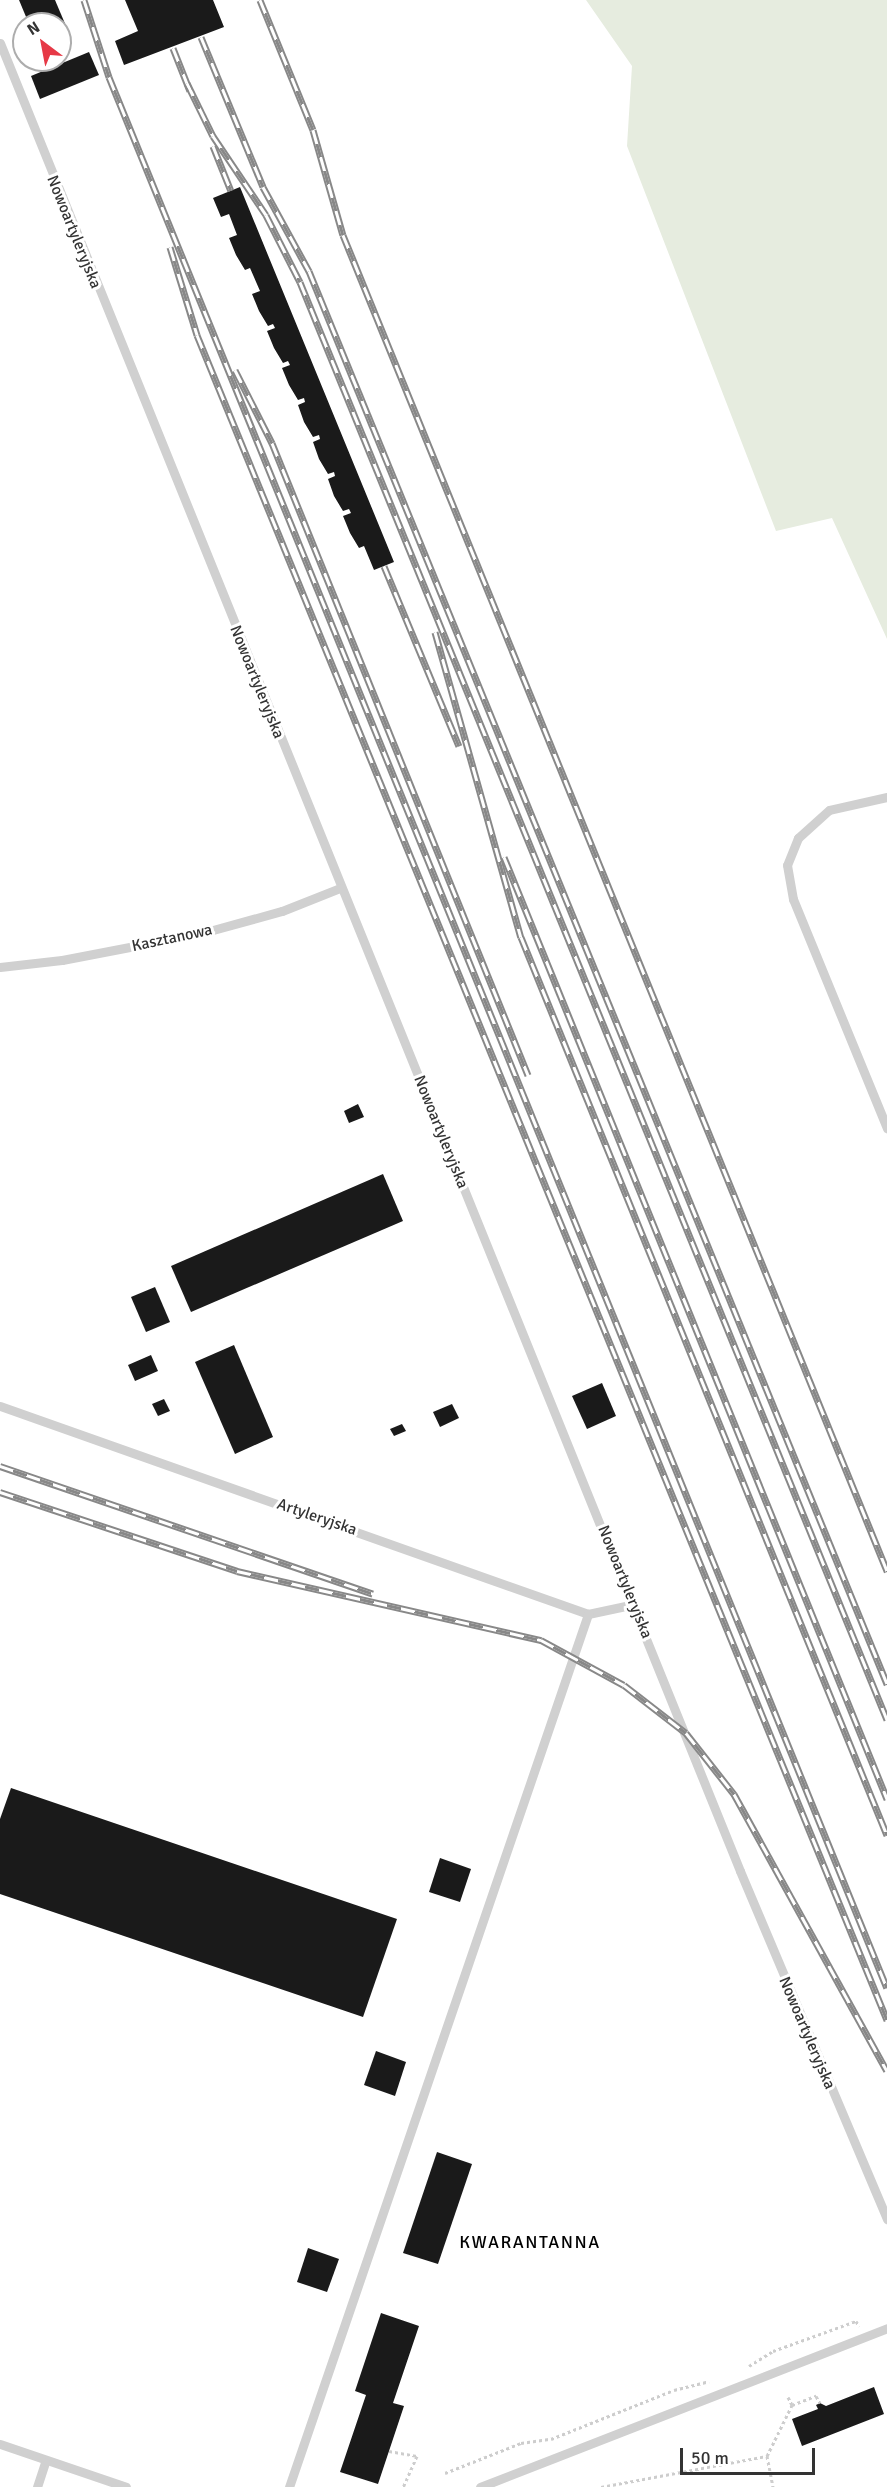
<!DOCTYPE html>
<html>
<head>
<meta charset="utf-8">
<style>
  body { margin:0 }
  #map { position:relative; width:887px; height:2487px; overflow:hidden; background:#fff; font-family:Signika,sans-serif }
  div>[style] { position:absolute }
  .green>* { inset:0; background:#e6ecdf }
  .building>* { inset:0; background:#1a1a1a }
  .path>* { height:3px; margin-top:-1.5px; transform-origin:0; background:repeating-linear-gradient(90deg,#cdcdcd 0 3px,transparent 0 6px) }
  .lane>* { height:9px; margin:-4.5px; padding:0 4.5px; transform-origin:4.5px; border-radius:4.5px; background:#d0d0d0 }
  .rail>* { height:7px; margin-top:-3.5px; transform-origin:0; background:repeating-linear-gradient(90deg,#fff 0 14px,#888 0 28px); box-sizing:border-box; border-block:2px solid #888 }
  span { translate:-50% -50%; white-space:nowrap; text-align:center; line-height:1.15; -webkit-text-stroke:6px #fff; paint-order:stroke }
  .street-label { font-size:16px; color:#333 }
  .neighbourhood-label { font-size:18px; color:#000; letter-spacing:1.5px }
  .north { position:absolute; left:12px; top:12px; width:60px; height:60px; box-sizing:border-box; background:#fff; border:2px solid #adadad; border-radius:50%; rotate:328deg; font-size:16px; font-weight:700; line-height:24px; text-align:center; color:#333 }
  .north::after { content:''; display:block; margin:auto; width:21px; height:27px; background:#e63946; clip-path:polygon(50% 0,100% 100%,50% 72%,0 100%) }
  .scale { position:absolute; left:680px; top:2448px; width:135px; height:27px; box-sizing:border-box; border:3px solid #333; border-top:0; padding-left:8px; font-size:18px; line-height:21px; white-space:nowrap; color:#333; -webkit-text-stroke:4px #fff; paint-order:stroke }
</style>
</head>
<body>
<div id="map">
  <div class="green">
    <div style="clip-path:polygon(586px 0,887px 0,887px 639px,832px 518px,776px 531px,627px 146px,632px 66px)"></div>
  </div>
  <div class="building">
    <div style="clip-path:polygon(19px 0,55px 0,66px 26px,29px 24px)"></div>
    <div style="clip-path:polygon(125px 0,213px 0,224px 27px,124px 65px,115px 41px,138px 31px)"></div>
    <div style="clip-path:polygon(89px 52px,99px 75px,40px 99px,31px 76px)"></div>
    <div style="clip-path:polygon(240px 187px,394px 562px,374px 570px,364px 546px,359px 548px,350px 533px,343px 516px,351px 513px,349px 509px,343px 511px,334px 496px,328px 479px,335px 476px,334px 472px,328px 474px,319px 459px,313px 442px,320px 439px,319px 435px,313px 437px,304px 422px,298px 405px,305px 402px,304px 398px,298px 400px,289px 385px,282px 368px,290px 365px,288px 361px,283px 363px,274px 348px,267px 331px,275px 328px,273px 324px,268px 326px,259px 311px,252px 294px,260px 291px,250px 268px,245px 270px,236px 255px,229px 238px,237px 235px,229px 214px,221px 217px,213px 198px)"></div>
    <div style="clip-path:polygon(358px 1104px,364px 1117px,349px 1123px,344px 1111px)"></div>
    <div style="clip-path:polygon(383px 1174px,403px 1221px,191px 1312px,171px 1266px)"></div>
    <div style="clip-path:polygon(155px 1287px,170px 1322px,146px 1332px,131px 1297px)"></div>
    <div style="clip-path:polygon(234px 1345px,273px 1437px,235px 1454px,195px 1362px)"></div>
    <div style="clip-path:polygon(151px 1355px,158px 1371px,135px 1381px,128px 1365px)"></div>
    <div style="clip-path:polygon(602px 1383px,616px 1416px,587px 1429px,572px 1396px)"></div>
    <div style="clip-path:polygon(164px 1399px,170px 1411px,158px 1416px,152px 1404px)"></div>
    <div style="clip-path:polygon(452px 1404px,459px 1418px,440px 1427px,433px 1412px)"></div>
    <div style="clip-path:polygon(402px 1424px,406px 1431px,394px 1436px,390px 1429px)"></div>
    <div style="clip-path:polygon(11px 1788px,397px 1919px,363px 2017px,0 1894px,0 1819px)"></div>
    <div style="clip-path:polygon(440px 1858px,471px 1869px,460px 1902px,429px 1892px)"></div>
    <div style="clip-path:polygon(376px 2051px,406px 2062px,395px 2096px,364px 2085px)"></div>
    <div style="clip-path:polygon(437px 2152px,472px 2164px,438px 2264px,403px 2253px)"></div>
    <div style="clip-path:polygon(308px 2248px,339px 2259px,327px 2292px,297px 2282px)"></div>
    <div style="clip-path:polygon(381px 2313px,419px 2326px,393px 2403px,404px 2406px,378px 2484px,340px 2472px,366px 2395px,355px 2391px)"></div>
    <div style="clip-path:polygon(874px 2387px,884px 2414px,802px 2446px,792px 2419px,818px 2409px,816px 2405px,820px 2403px,826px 2406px)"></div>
  </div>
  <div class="path">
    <div style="left:749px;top:2366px;width:28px;rotate:-32deg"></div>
    <div style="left:773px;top:2351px;width:88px;rotate:-19.9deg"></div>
    <div style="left:856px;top:2321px;width:6px;rotate:59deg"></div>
    <div style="left:788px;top:2397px;width:9px;rotate:63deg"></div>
    <div style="left:389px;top:2451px;width:28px;rotate:10deg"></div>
    <div style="left:417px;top:2456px;width:34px;rotate:114deg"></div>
    <div style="left:767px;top:2456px;width:32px;rotate:79deg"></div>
    <div style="left:445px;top:2473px;width:82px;rotate:-21.5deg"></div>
    <div style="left:521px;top:2443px;width:30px;rotate:-8deg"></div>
    <div style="left:551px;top:2439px;width:132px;rotate:-21.7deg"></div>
    <div style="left:674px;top:2390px;width:36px;rotate:-14deg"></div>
    <div style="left:601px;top:2487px;width:169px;rotate:-10.6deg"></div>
    <div style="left:767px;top:2456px;width:57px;rotate:-63.9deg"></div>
    <div style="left:792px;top:2405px;width:26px;rotate:-21deg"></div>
    <div style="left:816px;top:2396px;width:8px;rotate:60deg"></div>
  </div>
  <div class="lane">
    <div style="left:0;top:43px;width:1972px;rotate:67.96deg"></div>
    <div style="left:740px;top:1871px;width:378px;rotate:67.1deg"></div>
    <div style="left:887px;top:797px;width:59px;rotate:167.4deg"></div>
    <div style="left:829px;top:810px;width:42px;rotate:137.9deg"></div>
    <div style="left:798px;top:838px;width:29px;rotate:112deg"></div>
    <div style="left:787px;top:865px;width:35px;rotate:80deg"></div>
    <div style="left:793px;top:899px;width:248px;rotate:67.7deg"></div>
    <div style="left:0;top:967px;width:62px;rotate:-6.4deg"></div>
    <div style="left:62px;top:960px;width:143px;rotate:-10.9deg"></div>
    <div style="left:202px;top:933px;width:83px;rotate:-15.4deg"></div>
    <div style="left:282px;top:911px;width:62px;rotate:-21.6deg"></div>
    <div style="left:0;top:1406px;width:624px;rotate:19.48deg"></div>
    <div style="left:588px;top:1614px;width:48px;rotate:-12deg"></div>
    <div style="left:0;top:2444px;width:133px;rotate:18.8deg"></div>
    <div style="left:37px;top:2487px;width:26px;rotate:-72deg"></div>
    <div style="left:289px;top:2487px;width:923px;rotate:-71.09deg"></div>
    <div style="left:480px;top:2487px;width:437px;rotate:-21.3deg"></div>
  </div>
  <div class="rail">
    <div style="left:84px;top:0;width:81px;rotate:72deg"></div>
    <div style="left:109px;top:77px;width:2063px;rotate:67.85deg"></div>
    <div style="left:260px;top:0;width:140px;rotate:67.8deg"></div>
    <div style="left:313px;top:130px;width:109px;rotate:74.1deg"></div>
    <div style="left:343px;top:235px;width:1443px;rotate:67.84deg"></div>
    <div style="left:201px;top:37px;width:162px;rotate:67.5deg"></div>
    <div style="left:263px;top:187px;width:96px;rotate:61.3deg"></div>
    <div style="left:309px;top:271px;width:1527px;rotate:67.75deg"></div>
    <div style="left:173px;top:48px;width:46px;rotate:68.4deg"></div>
    <div style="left:187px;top:83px;width:59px;rotate:63.9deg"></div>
    <div style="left:213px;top:136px;width:95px;rotate:56.1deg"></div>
    <div style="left:266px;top:215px;width:75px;rotate:63.1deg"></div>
    <div style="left:300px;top:282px;width:1553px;rotate:67.79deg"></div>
    <div style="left:213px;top:146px;width:48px;rotate:68.2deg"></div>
    <div style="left:170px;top:247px;width:92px;rotate:72.9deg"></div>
    <div style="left:197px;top:335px;width:1821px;rotate:67.73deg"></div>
    <div style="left:235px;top:370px;width:82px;rotate:63.1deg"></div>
    <div style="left:272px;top:443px;width:682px;rotate:67.95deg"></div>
    <div style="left:384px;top:566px;width:195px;rotate:67.4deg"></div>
    <div style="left:435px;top:632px;width:317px;rotate:74.3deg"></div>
    <div style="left:521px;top:937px;width:970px;rotate:67.83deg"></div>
    <div style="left:504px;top:857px;width:1017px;rotate:67.87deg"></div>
    <div style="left:0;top:1466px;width:394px;rotate:18.9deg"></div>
    <div style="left:0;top:1492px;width:250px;rotate:18.4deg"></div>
    <div style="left:237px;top:1571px;width:312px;rotate:12.8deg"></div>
    <div style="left:541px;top:1640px;width:94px;rotate:28.5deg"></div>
    <div style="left:624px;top:1685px;width:78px;rotate:37.7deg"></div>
    <div style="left:686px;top:1733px;width:78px;rotate:51.8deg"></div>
    <div style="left:734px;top:1794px;width:316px;rotate:61.1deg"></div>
  </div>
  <div class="street-label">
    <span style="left:74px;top:232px;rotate:68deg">Nowoartyleryjska</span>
    <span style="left:257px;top:682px;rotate:68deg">Nowoartyleryjska</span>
    <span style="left:172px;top:938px;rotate:-12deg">Kasztanowa</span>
    <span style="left:441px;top:1132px;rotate:68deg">Nowoartyleryjska</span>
    <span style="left:317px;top:1517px;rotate:19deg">Artyleryjska</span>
    <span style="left:625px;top:1582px;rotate:68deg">Nowoartyleryjska</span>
    <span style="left:807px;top:2033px;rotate:67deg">Nowoartyleryjska</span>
  </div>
  <div class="neighbourhood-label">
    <span style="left:530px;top:2242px">KWARANTANNA</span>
  </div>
  <div class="north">N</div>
  <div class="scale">50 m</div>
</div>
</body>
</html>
